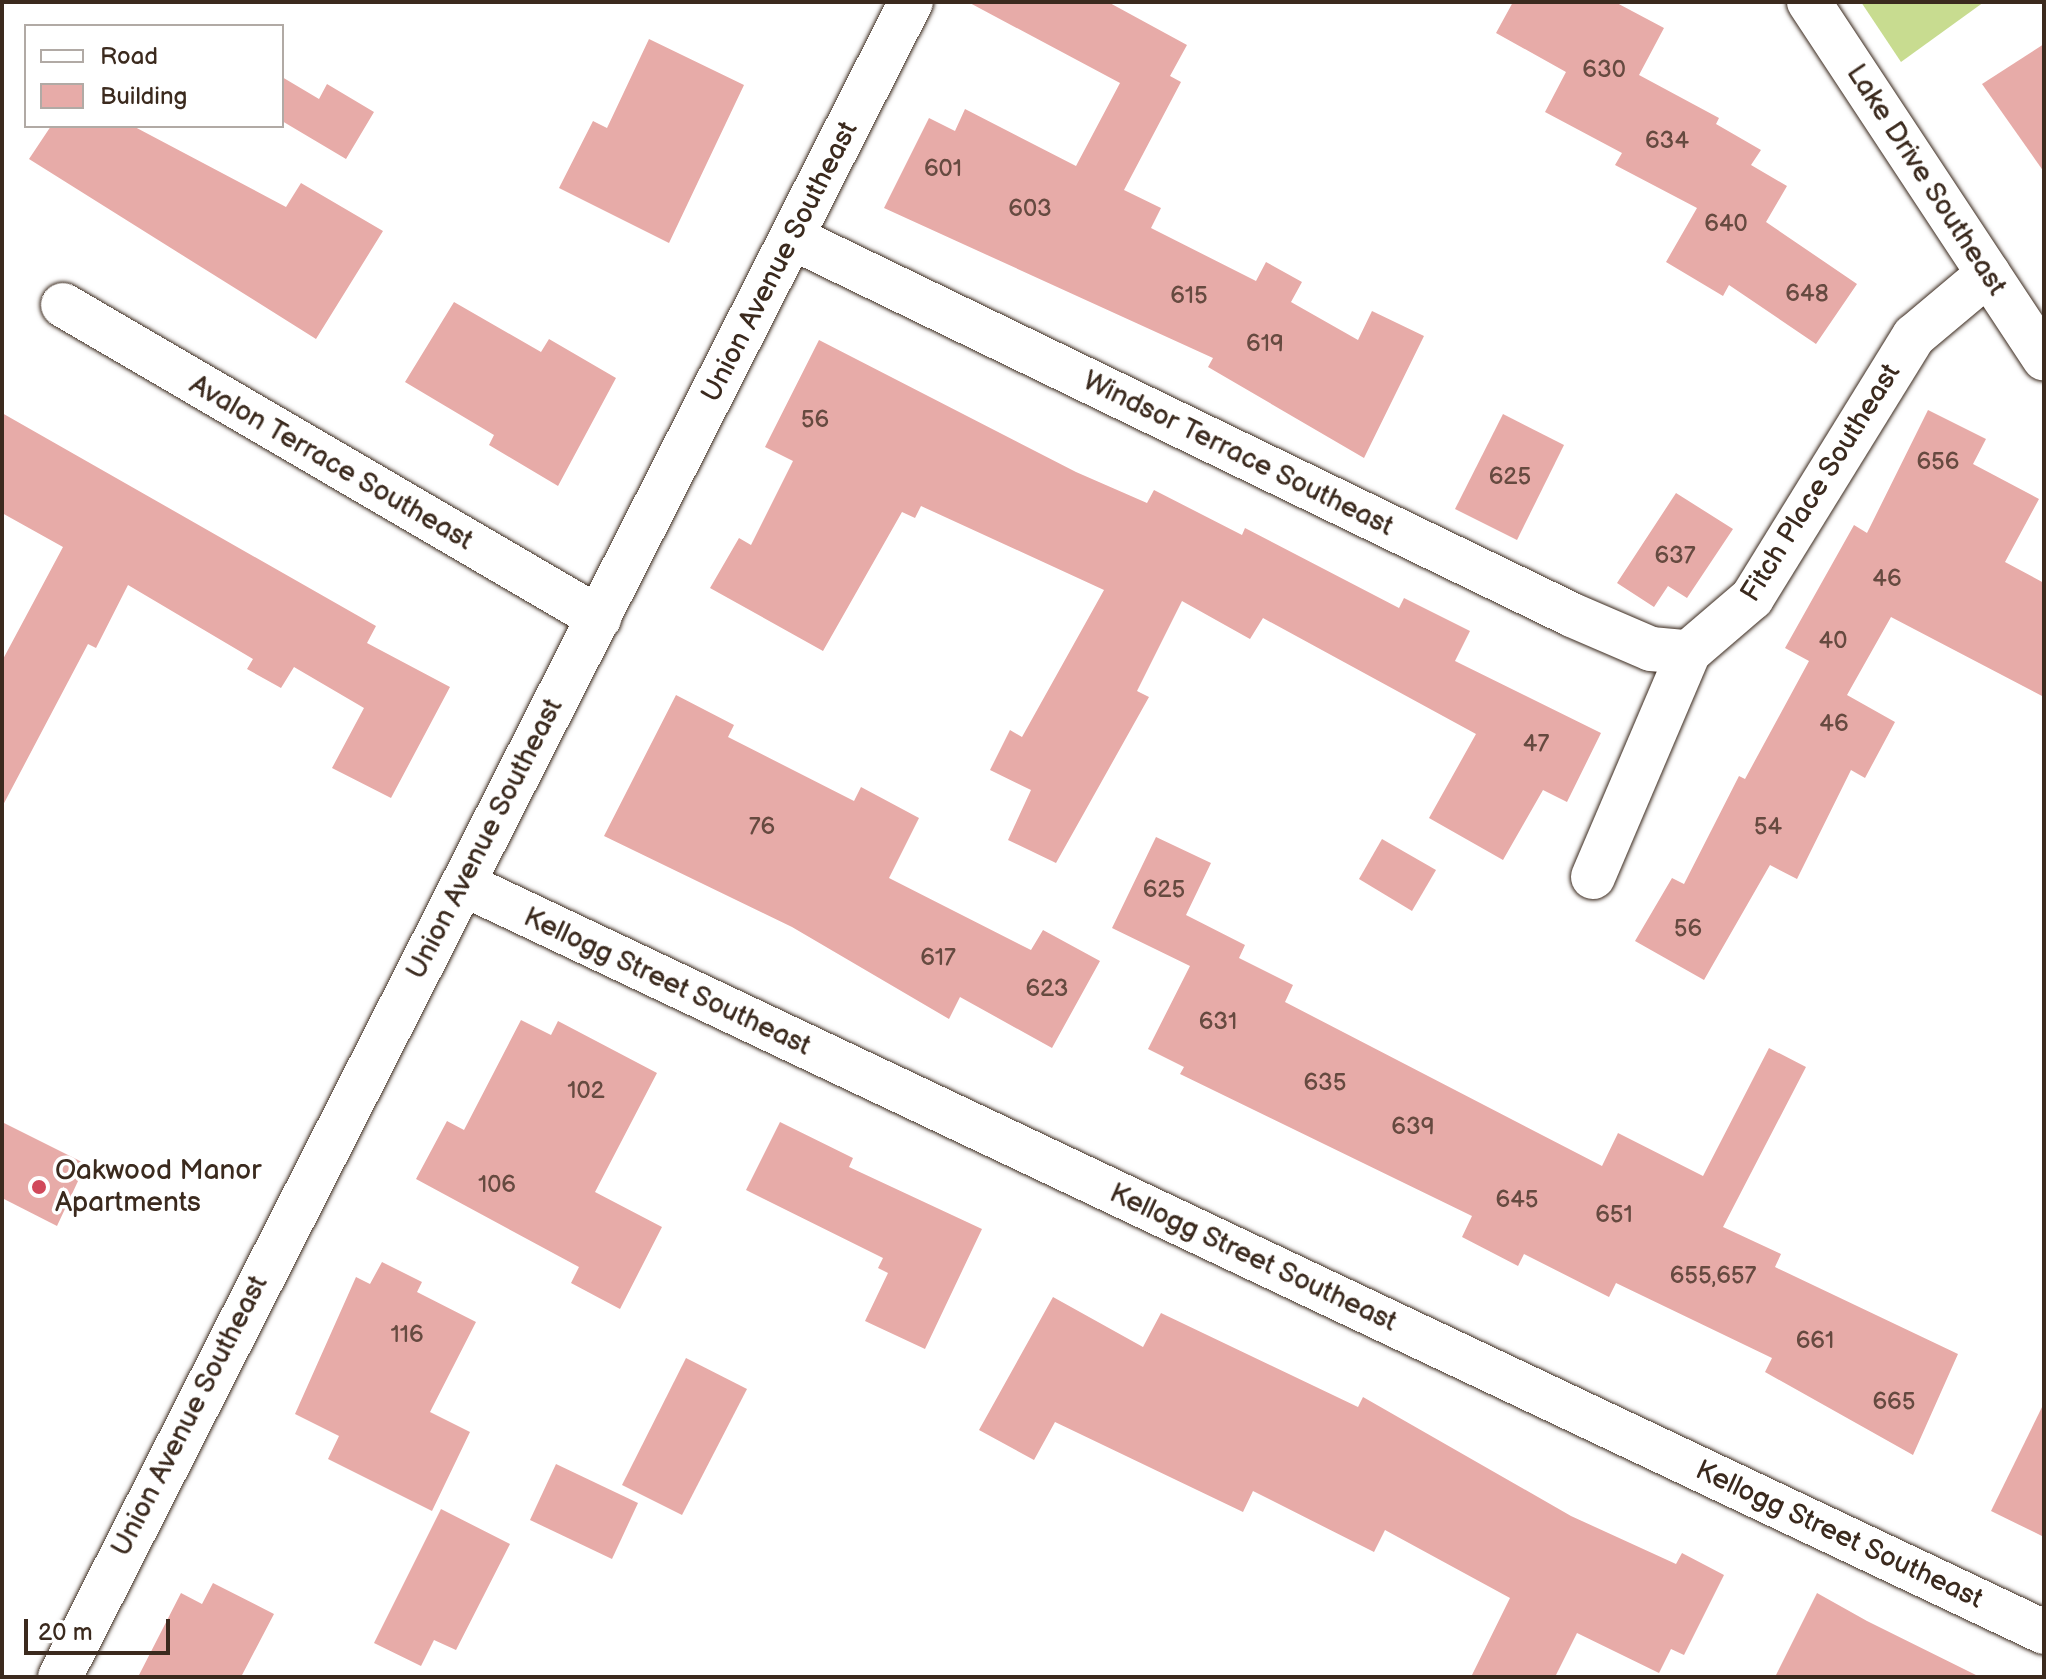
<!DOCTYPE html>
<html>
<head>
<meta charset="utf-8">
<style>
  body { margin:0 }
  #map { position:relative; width:2046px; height:1679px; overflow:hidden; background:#fff; font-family:"Balsamiq Sans",sans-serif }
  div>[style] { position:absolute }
  .green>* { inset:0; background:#c8dc90 }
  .building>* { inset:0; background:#e7aba8 }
  .roads { filter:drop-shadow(0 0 2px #3b2a1e) drop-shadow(0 0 2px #3b2a1e) }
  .minor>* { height:44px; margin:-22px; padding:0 22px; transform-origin:22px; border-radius:22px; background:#fff }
  .secondary>* { height:44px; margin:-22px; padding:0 22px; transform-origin:22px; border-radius:22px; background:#fff }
  .dots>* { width:22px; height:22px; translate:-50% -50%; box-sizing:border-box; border:4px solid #fff; border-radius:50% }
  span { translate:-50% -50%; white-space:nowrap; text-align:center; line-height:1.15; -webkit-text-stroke:7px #fff; paint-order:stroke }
  .number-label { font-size:24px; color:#664a40 }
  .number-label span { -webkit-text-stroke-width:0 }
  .street-label { font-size:28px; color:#3b2a1e }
  .poi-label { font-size:28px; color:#3b2a1e }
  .left { translate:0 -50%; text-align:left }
  .frame { position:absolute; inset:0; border:4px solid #3b2a1e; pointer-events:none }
  .legend { position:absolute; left:24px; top:24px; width:260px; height:104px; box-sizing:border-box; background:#fff; border:2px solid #b1aaa5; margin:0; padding:10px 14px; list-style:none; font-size:24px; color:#3b2a1e }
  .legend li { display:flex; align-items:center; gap:16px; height:40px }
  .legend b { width:40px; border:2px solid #b1aaa5 }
  .scale { position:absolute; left:24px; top:1619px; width:146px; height:36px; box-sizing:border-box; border:4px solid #3b2a1e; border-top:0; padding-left:10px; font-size:24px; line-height:28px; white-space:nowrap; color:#3b2a1e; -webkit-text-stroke:6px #fff; paint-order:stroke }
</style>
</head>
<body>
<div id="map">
  <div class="green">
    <div style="clip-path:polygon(1861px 2px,1984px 2px,1901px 62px)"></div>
  </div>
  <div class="building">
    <div style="clip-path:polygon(968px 2px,1108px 2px,1187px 45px,1170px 76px,1181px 82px,1124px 190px,1161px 208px,1151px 228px,1256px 281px,1266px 262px,1302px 282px,1291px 302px,1358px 340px,1372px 311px,1424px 336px,1364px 458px,1208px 367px,1213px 358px,884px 208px,929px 118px,955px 131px,965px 109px,1076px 166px,1120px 83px)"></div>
    <div style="clip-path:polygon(1513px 2px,1615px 2px,1664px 28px,1639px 75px,1719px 118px,1716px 124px,1761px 150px,1751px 165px,1787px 186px,1766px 222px,1857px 284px,1816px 344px,1729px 285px,1723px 296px,1666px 262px,1697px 208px,1615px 165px,1622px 153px,1545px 112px,1566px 72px,1496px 33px)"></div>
    <div style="clip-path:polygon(649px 39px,744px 85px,669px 243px,559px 188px,593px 121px,607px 128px)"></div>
    <div style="clip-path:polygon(2044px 44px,2044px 172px,1982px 84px)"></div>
    <div style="clip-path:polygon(282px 77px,319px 99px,327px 84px,374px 112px,346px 159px,282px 121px)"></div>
    <div style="clip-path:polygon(51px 126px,133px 126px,286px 207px,301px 183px,383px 231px,316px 339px,29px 159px)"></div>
    <div style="clip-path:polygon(454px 302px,541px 352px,549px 339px,616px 378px,558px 486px,489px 445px,494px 435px,405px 382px)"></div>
    <div style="clip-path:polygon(819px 340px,1076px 472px,1147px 503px,1154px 490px,1242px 535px,1245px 528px,1399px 608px,1404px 598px,1470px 631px,1455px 661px,1601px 733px,1567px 802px,1543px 790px,1503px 860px,1429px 818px,1476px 734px,1263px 618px,1250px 639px,1182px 601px,1137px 691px,1149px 697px,1056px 863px,1008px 840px,1031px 790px,990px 770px,1010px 730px,1022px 737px,1104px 590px,921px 506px,915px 518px,902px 512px,823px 651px,710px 588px,739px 538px,751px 545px,793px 461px,765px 447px)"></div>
    <div style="clip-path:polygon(1928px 410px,1986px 439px,1973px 464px,2039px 499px,2005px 562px,2044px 583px,2044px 697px,1891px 617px,1847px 695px,1895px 722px,1865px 778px,1851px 770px,1797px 879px,1770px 865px,1704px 980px,1635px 941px,1672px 878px,1684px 884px,1739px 776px,1745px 779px,1809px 661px,1785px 648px,1854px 525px,1867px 533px)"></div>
    <div style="clip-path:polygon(2px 413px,376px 626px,367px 643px,450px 687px,391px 798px,332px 768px,364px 708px,294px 667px,281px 688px,247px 669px,253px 659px,128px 585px,96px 648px,88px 644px,2px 807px,2px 661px,63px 547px,2px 513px)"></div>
    <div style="clip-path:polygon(1503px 414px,1564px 445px,1517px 540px,1455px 509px)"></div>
    <div style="clip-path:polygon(1676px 493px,1733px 529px,1687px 598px,1668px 586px,1654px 607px,1617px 583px)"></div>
    <div style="clip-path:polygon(676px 695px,734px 725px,728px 737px,854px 801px,861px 787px,919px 818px,889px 878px,1031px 950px,1043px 930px,1100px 961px,1052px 1048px,960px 997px,949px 1019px,792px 927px,604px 836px)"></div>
    <div style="clip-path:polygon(1156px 837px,1211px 863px,1186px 915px,1245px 945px,1239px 958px,1293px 985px,1285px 1002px,1602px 1166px,1618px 1133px,1703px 1176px,1769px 1048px,1806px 1067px,1723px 1227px,1781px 1254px,1775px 1267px,1958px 1354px,1913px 1455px,1765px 1372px,1772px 1358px,1616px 1283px,1609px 1297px,1524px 1254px,1518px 1266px,1462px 1237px,1472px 1216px,1180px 1074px,1184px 1067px,1148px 1049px,1190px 966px,1112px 928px)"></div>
    <div style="clip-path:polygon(1382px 839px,1436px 870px,1412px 911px,1359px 879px)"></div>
    <div style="clip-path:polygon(521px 1020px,551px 1035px,558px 1021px,657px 1073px,595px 1192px,662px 1227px,620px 1309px,571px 1283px,579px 1267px,416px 1179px,447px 1121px,464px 1130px)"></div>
    <div style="clip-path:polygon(2px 1122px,86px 1164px,57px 1226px,2px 1198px)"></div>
    <div style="clip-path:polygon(780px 1122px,853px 1158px,849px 1167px,982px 1229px,925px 1349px,865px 1321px,888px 1273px,878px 1268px,883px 1258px,746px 1190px)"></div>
    <div style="clip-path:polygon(382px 1262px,422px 1282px,417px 1292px,476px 1322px,430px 1412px,470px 1432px,432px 1511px,328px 1459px,339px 1436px,295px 1414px,356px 1277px,370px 1284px)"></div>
    <div style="clip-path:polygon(1053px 1297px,1143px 1347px,1161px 1313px,1358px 1407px,1363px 1397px,1571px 1516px,1676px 1564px,1682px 1553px,1724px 1575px,1684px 1655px,1671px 1649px,1659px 1673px,1577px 1633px,1555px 1677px,1471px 1677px,1510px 1598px,1385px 1530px,1374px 1552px,1253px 1491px,1243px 1512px,1055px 1422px,1034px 1460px,979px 1430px)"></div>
    <div style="clip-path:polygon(686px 1358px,747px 1389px,682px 1515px,622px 1485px)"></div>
    <div style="clip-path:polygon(2044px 1403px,2044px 1537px,1991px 1511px)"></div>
    <div style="clip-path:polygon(556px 1464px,638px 1503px,612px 1559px,530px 1520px)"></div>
    <div style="clip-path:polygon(441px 1509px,510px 1544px,456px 1650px,434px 1640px,421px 1666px,374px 1643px)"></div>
    <div style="clip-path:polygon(213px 1583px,274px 1614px,241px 1677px,138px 1677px,181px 1593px,202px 1604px)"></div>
    <div style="clip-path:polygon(1817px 1593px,1867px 1621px,1980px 1677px,1775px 1677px)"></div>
  </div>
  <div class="roads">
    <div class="minor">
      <div style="left:793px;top:238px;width:865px;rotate:25.82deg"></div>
      <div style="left:1572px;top:615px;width:86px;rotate:23.3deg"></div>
      <div style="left:1651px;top:649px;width:38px;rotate:5deg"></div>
      <div style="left:63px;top:305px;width:621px;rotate:30.28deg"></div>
      <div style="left:1593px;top:877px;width:245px;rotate:-66.9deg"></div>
      <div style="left:1689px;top:652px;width:83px;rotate:-40.6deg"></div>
      <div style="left:1752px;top:598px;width:308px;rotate:-58.3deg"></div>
      <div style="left:1914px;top:336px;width:97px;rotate:-40deg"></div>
      <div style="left:463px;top:884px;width:1749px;rotate:25.32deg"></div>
      <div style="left:60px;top:1677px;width:1879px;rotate:-63.07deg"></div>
    </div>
    <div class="secondary">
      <div style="left:1809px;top:2px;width:427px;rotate:56.6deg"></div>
    </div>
  </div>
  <div class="dots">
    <div style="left:39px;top:1187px;background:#d1495b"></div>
  </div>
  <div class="number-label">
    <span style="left:1604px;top:70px">630</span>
    <span style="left:1667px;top:141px">634</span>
    <span style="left:943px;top:169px">601</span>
    <span style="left:1030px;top:209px">603</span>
    <span style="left:1726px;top:224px">640</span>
    <span style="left:1807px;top:294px">648</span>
    <span style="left:1189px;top:296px">615</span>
    <span style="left:1265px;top:344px">619</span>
    <span style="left:815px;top:420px">56</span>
    <span style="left:1938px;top:462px">656</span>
    <span style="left:1510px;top:477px">625</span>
    <span style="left:1675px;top:556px">637</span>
    <span style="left:1887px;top:579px">46</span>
    <span style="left:1833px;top:641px">40</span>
    <span style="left:1834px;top:724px">46</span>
    <span style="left:1536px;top:744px">47</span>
    <span style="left:762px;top:827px">76</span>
    <span style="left:1768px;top:827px">54</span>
    <span style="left:1164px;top:890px">625</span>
    <span style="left:1688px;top:929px">56</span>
    <span style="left:938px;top:958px">617</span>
    <span style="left:1047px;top:989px">623</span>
    <span style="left:1218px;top:1022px">631</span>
    <span style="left:1325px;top:1083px">635</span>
    <span style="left:586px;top:1091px">102</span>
    <span style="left:1413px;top:1127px">639</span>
    <span style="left:497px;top:1185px">106</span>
    <span style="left:1517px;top:1200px">645</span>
    <span style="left:1614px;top:1215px">651</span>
    <span style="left:1713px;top:1276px">655,657</span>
    <span style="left:407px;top:1335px">116</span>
    <span style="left:1815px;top:1341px">661</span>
    <span style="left:1894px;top:1402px">665</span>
  </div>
  <div class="street-label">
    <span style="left:1926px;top:180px;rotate:57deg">Lake Drive Southeast</span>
    <span style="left:780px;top:262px;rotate:-63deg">Union Avenue Southeast</span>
    <span style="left:1238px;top:454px;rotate:26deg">Windsor Terrace Southeast</span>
    <span style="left:331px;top:463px;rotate:30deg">Avalon Terrace Southeast</span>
    <span style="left:1821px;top:483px;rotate:-58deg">Fitch Place Southeast</span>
    <span style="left:485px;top:839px;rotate:-63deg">Union Avenue Southeast</span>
    <span style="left:667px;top:982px;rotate:25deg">Kellogg Street Southeast</span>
    <span style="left:1253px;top:1258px;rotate:25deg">Kellogg Street Southeast</span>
    <span style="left:190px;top:1416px;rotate:-63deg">Union Avenue Southeast</span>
    <span style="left:1839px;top:1535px;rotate:25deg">Kellogg Street Southeast</span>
  </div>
  <div class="poi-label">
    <span class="left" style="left:55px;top:1187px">Oakwood Manor<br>Apartments</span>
  </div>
  <div class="frame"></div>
  <ul class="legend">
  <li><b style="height:10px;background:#fff"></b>Road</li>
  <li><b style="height:22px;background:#e7aba8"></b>Building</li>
  </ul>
  <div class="scale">20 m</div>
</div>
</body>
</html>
